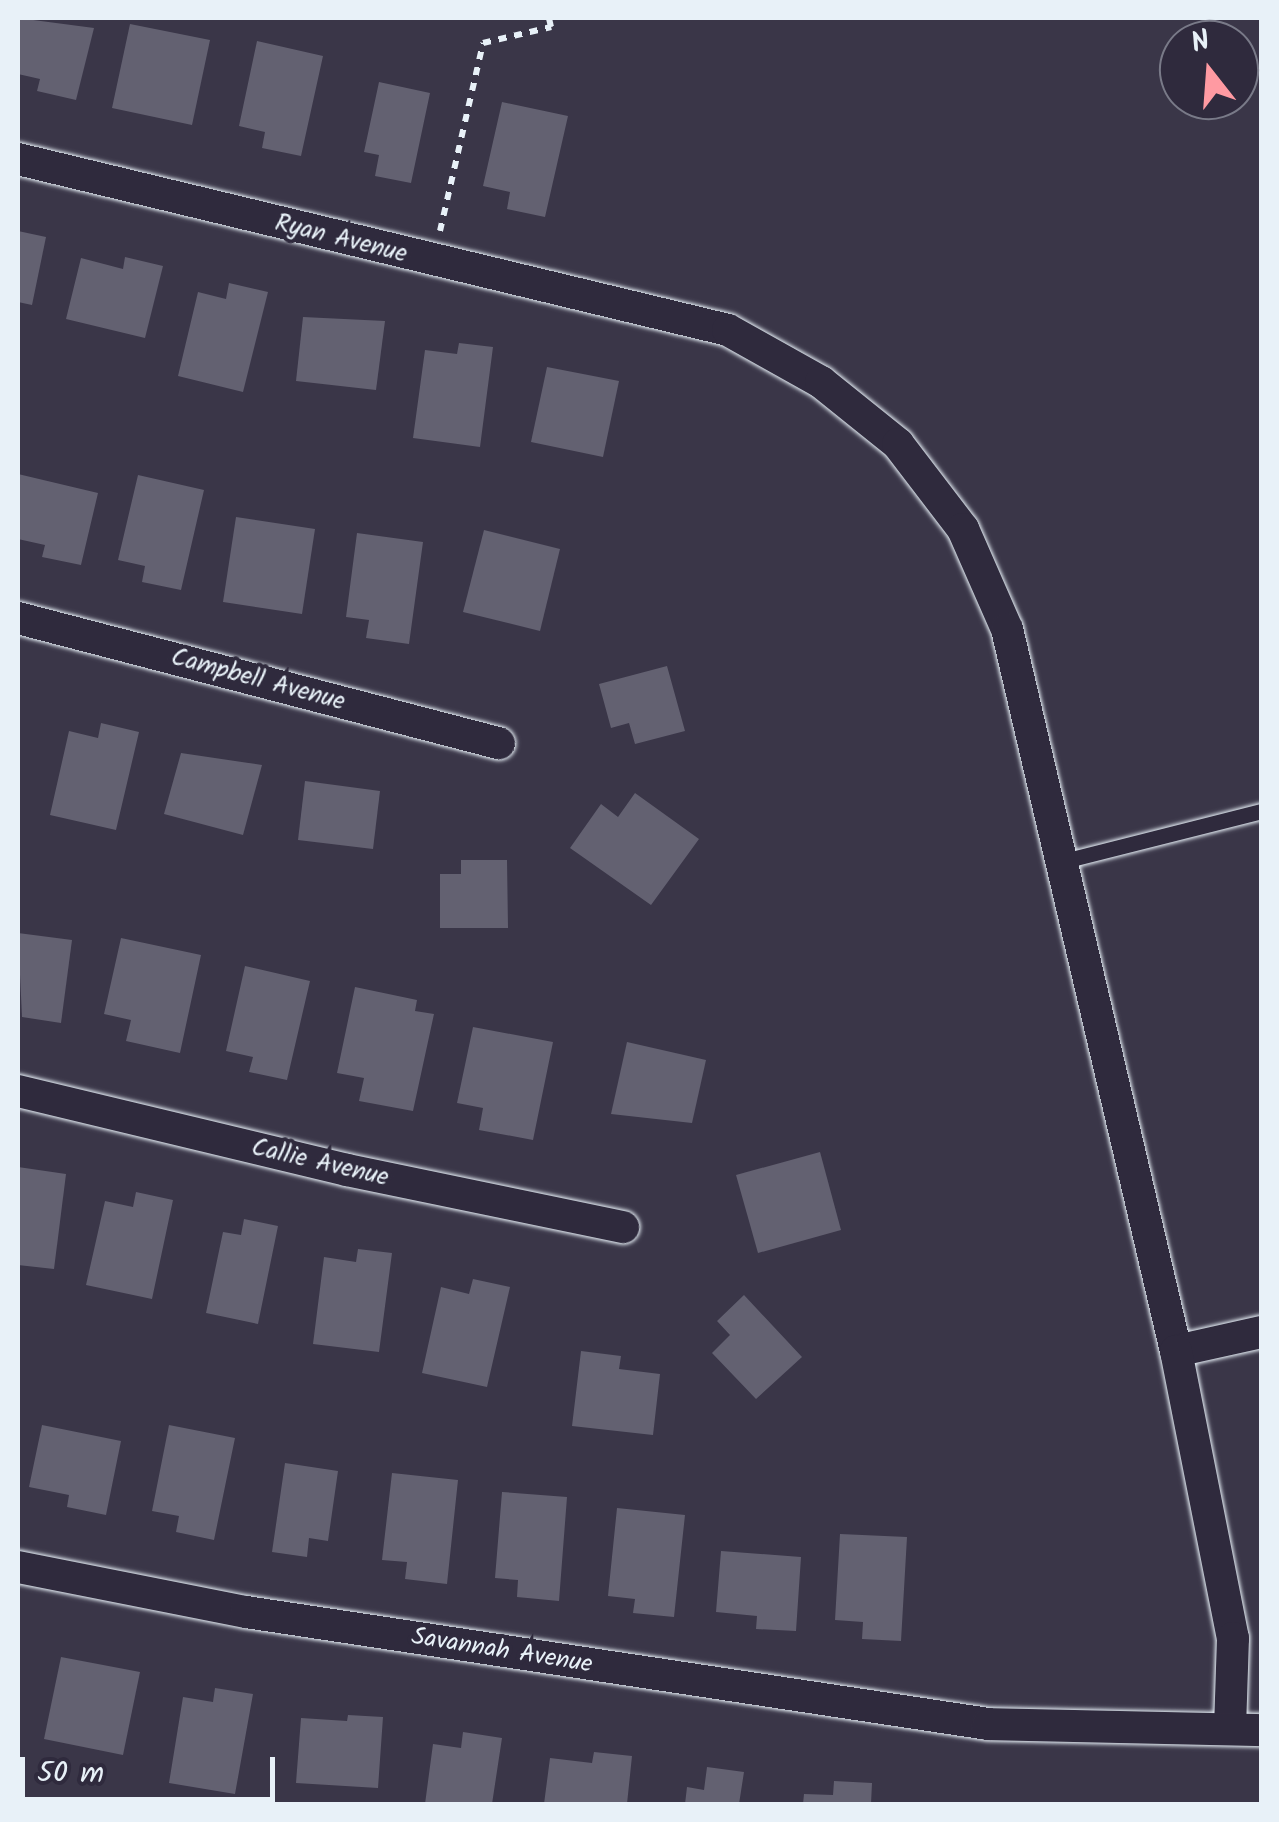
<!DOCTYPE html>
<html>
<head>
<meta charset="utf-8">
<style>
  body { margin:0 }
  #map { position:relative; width:1279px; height:1822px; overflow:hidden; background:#3a3648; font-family:Kalam,sans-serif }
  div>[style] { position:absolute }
  .building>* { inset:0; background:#636171 }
  .path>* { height:6px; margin-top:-3px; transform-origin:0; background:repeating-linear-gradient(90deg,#e8f1f8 0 8px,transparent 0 16px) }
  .roads { filter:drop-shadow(0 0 2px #e8f1f8) drop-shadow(0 0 2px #e8f1f8) }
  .service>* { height:15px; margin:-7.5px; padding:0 7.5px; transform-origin:7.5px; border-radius:7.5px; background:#2f2a3d }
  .minor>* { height:32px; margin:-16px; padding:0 16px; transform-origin:16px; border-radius:16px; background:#2f2a3d }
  span { translate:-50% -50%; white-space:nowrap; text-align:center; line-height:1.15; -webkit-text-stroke:8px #2f2a3d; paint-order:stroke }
  .street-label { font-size:25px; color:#e8f1f8 }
  .frame { position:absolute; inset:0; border:20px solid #e8f1f8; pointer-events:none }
  .north { position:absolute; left:1159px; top:20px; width:100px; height:100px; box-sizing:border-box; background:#2f2a3d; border:2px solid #797a88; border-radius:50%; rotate:343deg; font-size:28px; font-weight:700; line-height:40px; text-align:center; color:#e8f1f8 }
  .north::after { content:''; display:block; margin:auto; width:35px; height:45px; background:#ff9aa2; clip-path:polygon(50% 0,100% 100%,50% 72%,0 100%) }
  .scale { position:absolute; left:20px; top:1757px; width:255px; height:45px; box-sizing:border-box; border:5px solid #e8f1f8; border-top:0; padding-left:12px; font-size:30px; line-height:35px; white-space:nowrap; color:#e8f1f8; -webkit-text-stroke:8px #2f2a3d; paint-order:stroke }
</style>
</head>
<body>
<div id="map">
  <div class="building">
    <div style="clip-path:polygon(18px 18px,94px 28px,76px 100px,37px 91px,40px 79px,18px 74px)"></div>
    <div style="clip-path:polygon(130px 24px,210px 40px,192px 125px,112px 108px)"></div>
    <div style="clip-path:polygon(257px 41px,323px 56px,301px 156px,262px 148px,265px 132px,239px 126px)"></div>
    <div style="clip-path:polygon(379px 82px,430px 93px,411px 183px,375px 176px,379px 155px,364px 152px)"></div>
    <div style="clip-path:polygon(502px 102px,568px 116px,545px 217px,507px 209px,510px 192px,483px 186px)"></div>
    <div style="clip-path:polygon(18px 231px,46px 237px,32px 305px,18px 302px)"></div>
    <div style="clip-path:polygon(125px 257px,163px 266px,145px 338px,66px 319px,81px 258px,123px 269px)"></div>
    <div style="clip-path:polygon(229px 283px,268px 292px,243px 392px,178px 376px,198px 292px,226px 299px)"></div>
    <div style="clip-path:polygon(303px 317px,385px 321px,376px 390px,296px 381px)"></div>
    <div style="clip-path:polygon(459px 343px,493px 347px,480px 447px,413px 438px,425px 350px,457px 354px)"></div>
    <div style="clip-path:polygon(547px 367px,619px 381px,603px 457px,531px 442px)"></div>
    <div style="clip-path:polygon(18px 474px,98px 493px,81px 565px,42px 557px,45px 545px,18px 539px)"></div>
    <div style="clip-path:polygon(138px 475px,204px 490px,181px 590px,142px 582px,145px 566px,118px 560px)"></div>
    <div style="clip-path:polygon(236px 517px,315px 529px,302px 614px,223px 602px)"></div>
    <div style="clip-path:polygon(484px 530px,560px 549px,540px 631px,463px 612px)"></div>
    <div style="clip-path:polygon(357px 533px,423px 542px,409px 644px,366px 638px,369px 620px,346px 617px)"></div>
    <div style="clip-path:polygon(667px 666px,685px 731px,635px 744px,629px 723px,611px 728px,599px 684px)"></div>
    <div style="clip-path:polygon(101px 723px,139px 732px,116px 830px,50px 815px,69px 731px,98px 738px)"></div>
    <div style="clip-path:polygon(181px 753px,262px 765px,243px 835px,164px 814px)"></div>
    <div style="clip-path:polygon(305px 781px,380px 791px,373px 849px,298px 840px)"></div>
    <div style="clip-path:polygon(635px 793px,699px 839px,651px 905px,570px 848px,601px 804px,618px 817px)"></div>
    <div style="clip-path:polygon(461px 860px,507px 860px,508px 928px,440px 928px,440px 874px,461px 874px)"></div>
    <div style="clip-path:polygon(18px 933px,72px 940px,61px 1023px,22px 1017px)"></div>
    <div style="clip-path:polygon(121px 938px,201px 955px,180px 1053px,126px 1041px,131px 1020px,104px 1014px)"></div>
    <div style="clip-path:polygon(245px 966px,310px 981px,287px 1080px,249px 1072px,253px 1057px,226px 1051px)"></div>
    <div style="clip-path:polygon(355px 987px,417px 1000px,415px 1011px,434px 1014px,413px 1111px,359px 1101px,364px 1078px,337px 1073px)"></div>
    <div style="clip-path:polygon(473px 1027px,553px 1042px,533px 1140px,479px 1130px,483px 1108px,457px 1103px)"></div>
    <div style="clip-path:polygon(627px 1042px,706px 1060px,692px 1123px,611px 1114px)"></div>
    <div style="clip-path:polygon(820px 1152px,841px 1230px,758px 1253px,736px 1175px)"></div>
    <div style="clip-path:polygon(18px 1167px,66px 1174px,54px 1269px,18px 1265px)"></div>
    <div style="clip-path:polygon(136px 1192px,173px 1200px,152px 1299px,86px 1285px,105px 1201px,133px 1207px)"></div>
    <div style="clip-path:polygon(244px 1219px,278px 1226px,258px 1324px,206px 1313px,223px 1232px,241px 1235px)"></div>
    <div style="clip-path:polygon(358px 1249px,392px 1253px,379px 1352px,313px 1344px,324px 1257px,356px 1262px)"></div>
    <div style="clip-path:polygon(473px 1279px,510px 1287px,487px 1387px,422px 1373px,441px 1287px,469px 1294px)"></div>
    <div style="clip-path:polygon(744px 1295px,802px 1357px,756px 1399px,712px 1353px,730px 1335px,717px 1321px)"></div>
    <div style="clip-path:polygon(581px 1351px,621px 1356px,619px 1369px,660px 1374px,653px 1435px,572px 1426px)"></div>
    <div style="clip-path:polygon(42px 1425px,121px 1441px,106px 1515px,67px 1507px,69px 1495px,29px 1487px)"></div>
    <div style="clip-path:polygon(169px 1425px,235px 1438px,214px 1540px,176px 1532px,179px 1516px,152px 1511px)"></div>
    <div style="clip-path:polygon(285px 1463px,338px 1471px,328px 1541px,309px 1538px,307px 1557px,272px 1552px)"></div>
    <div style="clip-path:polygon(392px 1473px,458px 1480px,447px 1584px,405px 1579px,407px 1562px,382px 1560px)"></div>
    <div style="clip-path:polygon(502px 1492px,567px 1497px,559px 1601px,517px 1597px,518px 1580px,495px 1578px)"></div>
    <div style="clip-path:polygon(617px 1508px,685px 1515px,674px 1617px,633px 1613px,635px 1599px,608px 1596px)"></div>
    <div style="clip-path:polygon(840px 1534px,907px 1537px,901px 1641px,862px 1639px,863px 1622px,835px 1620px)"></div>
    <div style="clip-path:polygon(721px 1551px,801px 1557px,796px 1631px,756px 1629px,757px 1616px,716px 1612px)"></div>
    <div style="clip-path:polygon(61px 1657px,140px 1672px,123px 1755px,44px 1739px)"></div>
    <div style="clip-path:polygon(215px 1688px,253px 1694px,235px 1794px,169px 1783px,183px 1697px,213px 1702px)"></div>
    <div style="clip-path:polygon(348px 1715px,383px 1717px,378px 1788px,296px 1783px,301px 1718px,347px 1721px)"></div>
    <div style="clip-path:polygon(463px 1732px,502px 1738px,492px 1804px,425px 1804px,433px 1744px,461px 1748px)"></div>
    <div style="clip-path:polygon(594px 1752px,632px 1756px,627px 1804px,544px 1804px,550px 1758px,592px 1763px)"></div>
    <div style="clip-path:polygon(707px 1767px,744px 1772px,739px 1804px,685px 1804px,687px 1787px,704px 1790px)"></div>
    <div style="clip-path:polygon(834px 1781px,872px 1783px,871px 1804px,803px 1804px,804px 1794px,833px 1795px)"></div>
  </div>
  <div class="path">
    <div style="left:440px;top:231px;width:193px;rotate:-77.1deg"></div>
    <div style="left:483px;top:43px;width:70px;rotate:-13.2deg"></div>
    <div style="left:551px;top:27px;width:9px;rotate:-103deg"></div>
  </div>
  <div class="roads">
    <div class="service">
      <div style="left:1064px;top:861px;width:204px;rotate:-14.2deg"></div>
    </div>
    <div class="minor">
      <div style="left:18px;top:159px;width:730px;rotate:13.54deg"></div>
      <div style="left:728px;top:330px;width:107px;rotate:29.2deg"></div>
      <div style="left:821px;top:382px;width:99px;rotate:38.8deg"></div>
      <div style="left:898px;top:444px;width:107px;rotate:52.6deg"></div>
      <div style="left:963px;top:529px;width:109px;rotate:66.3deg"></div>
      <div style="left:1007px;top:629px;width:742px;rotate:76.83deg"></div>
      <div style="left:1176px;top:1351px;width:88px;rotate:-12.5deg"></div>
      <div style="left:18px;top:618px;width:497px;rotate:14.6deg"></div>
      <div style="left:18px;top:1091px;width:338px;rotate:13.5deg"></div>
      <div style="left:347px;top:1170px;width:282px;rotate:11.7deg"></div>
      <div style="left:1176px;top:1351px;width:293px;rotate:78.8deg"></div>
      <div style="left:1233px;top:1638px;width:91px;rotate:91.9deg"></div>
      <div style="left:18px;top:1567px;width:232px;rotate:11.2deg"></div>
      <div style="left:246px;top:1612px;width:750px;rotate:8.58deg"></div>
      <div style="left:988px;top:1724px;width:274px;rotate:1.3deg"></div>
    </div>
  </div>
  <div class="street-label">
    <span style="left:341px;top:239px;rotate:14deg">Ryan Avenue</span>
    <span style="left:258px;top:680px;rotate:15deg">Campbell Avenue</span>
    <span style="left:320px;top:1163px;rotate:13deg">Callie Avenue</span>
    <span style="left:502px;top:1651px;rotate:9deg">Savannah Avenue</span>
  </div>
  <div class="frame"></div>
  <div class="north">N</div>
  <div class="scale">50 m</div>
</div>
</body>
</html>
